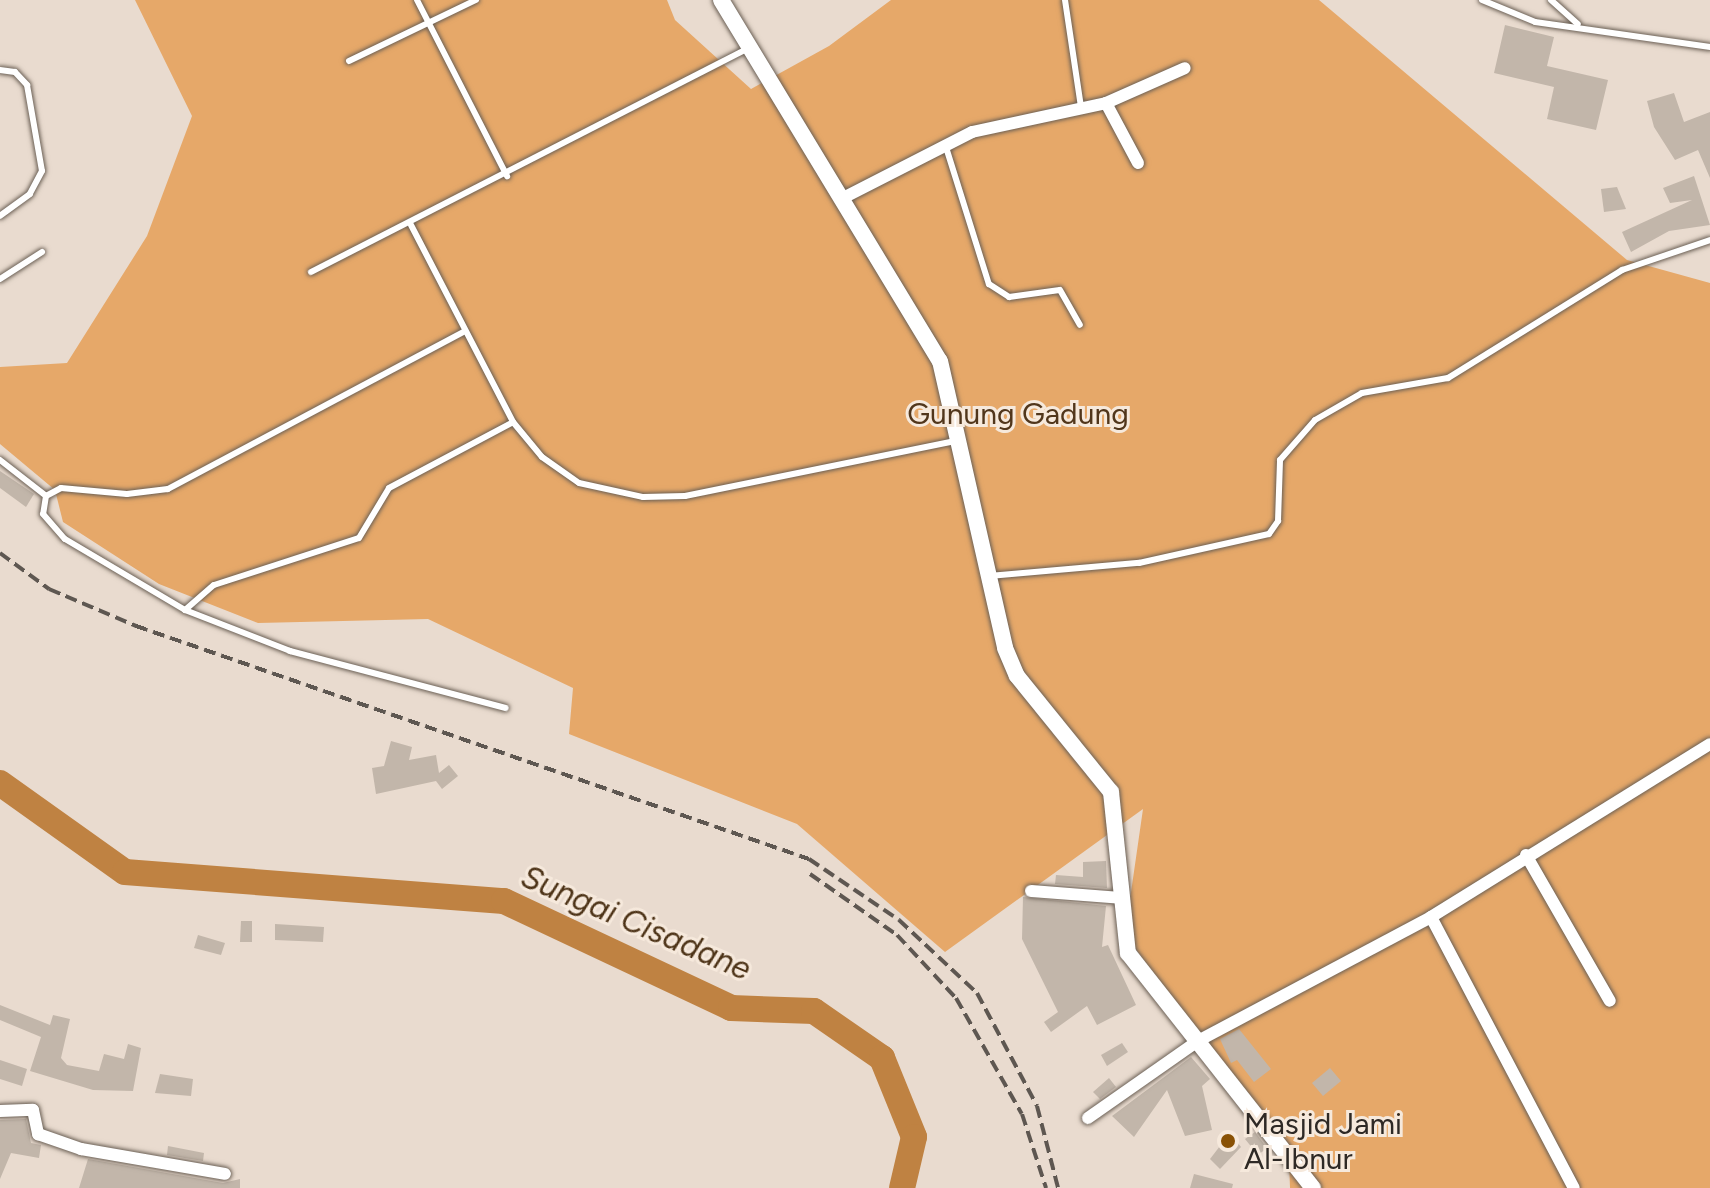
<!DOCTYPE html>
<html>
<head>
<meta charset="utf-8">
<style>
  body { margin:0 }
  #map { position:relative; width:1710px; height:1188px; overflow:hidden; background:#e9dbcf; font-family:Figtree,sans-serif }
  div>[style] { position:absolute }
  .green>* { inset:0; background:#e6a869 }
  .river>* { height:26px; margin:-13px; padding:0 13px; transform-origin:13px; border-radius:13px; background:#bf8242 }
  .building>* { inset:0; background:#c2b6aa }
  .roads { filter:drop-shadow(0 0 2px #6b6055) drop-shadow(0 0 2px #6b6055) }
  .service>* { height:6px; margin:-3px; padding:0 3px; transform-origin:3px; border-radius:3px; background:#fff }
  .minor>* { height:12px; margin:-6px; padding:0 6px; transform-origin:6px; border-radius:6px; background:#fff }
  .tertiary>* { height:16px; margin:-8px; padding:0 8px; transform-origin:8px; border-radius:8px; background:#fff }
  .rail>* { height:4px; margin-top:-2px; transform-origin:0; background:repeating-linear-gradient(90deg,#5e5751 0 12px,transparent 0 18px) }
  .dots>* { width:22px; height:22px; translate:-50% -50%; box-sizing:border-box; border:4px solid #f6e9dc; border-radius:50% }
  span { translate:-50% -50%; white-space:nowrap; text-align:center; line-height:1.15; -webkit-text-stroke:6px #f6e9dc; paint-order:stroke }
  .park-label { font-size:30px; color:#51361b }
  .poi-label { font-size:30px; color:#2e2925 }
  .left { translate:0 -50%; text-align:left }
  .water-label { font-size:32px; color:#4d3317; font-style:italic }
</style>
</head>
<body>
<div id="map">
  <div class="green">
    <div style="clip-path:polygon(135px 0,667px 0,675px 20px,751px 89px,829px 46px,891px 0,1319px 0,1627px 260px,1710px 283px,1710px 1188px,1290px 1188px,1289px 1160px,1125px 934px,1143px 809px,945px 952px,797px 824px,569px 734px,573px 688px,428px 619px,258px 623px,159px 584px,63px 522px,55px 490px,0 444px,0 367px,67px 363px,147px 236px,192px 116px)"></div>
  </div>
  <div class="river">
    <div style="left:0;top:783px;width:153px;rotate:35.5deg"></div>
    <div style="left:125px;top:872px;width:380px;rotate:4.4deg"></div>
    <div style="left:504px;top:901px;width:251px;rotate:25.2deg"></div>
    <div style="left:731px;top:1008px;width:83px;rotate:2.1deg"></div>
    <div style="left:814px;top:1011px;width:83px;rotate:34.7deg"></div>
    <div style="left:882px;top:1058px;width:85px;rotate:67.9deg"></div>
    <div style="left:914px;top:1137px;width:52px;rotate:103.2deg"></div>
  </div>
  <div class="building">
    <div style="clip-path:polygon(1505px 25px,1554px 37px,1547px 66px,1608px 80px,1596px 130px,1547px 119px,1554px 87px,1494px 73px)"></div>
    <div style="clip-path:polygon(1674px 93px,1684px 122px,1710px 112px,1710px 178px,1698px 150px,1675px 160px,1654px 127px,1647px 101px)"></div>
    <div style="clip-path:polygon(1694px 176px,1710px 225px,1669px 231px,1631px 252px,1622px 232px,1692px 200px,1670px 203px,1663px 188px)"></div>
    <div style="clip-path:polygon(1617px 187px,1626px 209px,1604px 212px,1601px 189px)"></div>
    <div style="clip-path:polygon(0 471px,34px 494px,26px 507px,0 488px)"></div>
    <div style="clip-path:polygon(391px 741px,412px 747px,409px 760px,436px 755px,439px 773px,449px 765px,458px 776px,442px 789px,436px 781px,376px 794px,372px 768px,384px 766px)"></div>
    <div style="clip-path:polygon(1106px 861px,1107px 888px,1055px 884px,1056px 875px,1083px 877px,1083px 862px)"></div>
    <div style="clip-path:polygon(1023px 897px,1106px 906px,1102px 947px,1108px 945px,1136px 1005px,1097px 1025px,1087px 1006px,1051px 1032px,1044px 1022px,1058px 1012px,1022px 939px)"></div>
    <div style="clip-path:polygon(241px 921px,252px 921px,252px 942px,240px 942px)"></div>
    <div style="clip-path:polygon(275px 924px,324px 927px,323px 942px,275px 940px)"></div>
    <div style="clip-path:polygon(198px 935px,225px 943px,221px 955px,194px 948px)"></div>
    <div style="clip-path:polygon(0 1005px,50px 1025px,53px 1015px,70px 1019px,61px 1058px,67px 1065px,99px 1071px,104px 1054px,124px 1059px,128px 1044px,141px 1048px,133px 1091px,93px 1090px,30px 1071px,41px 1037px,0 1020px)"></div>
    <div style="clip-path:polygon(1239px 1029px,1271px 1069px,1254px 1082px,1237px 1060px,1231px 1063px,1220px 1039px)"></div>
    <div style="clip-path:polygon(1122px 1043px,1128px 1052px,1107px 1066px,1101px 1055px)"></div>
    <div style="clip-path:polygon(1191px 1057px,1210px 1079px,1202px 1086px,1212px 1130px,1185px 1136px,1167px 1090px,1134px 1137px,1112px 1116px)"></div>
    <div style="clip-path:polygon(0 1060px,27px 1069px,22px 1086px,0 1079px)"></div>
    <div style="clip-path:polygon(1330px 1068px,1341px 1081px,1323px 1096px,1312px 1083px)"></div>
    <div style="clip-path:polygon(160px 1074px,193px 1079px,191px 1096px,155px 1093px)"></div>
    <div style="clip-path:polygon(1109px 1078px,1116px 1087px,1100px 1099px,1093px 1092px)"></div>
    <div style="clip-path:polygon(26px 1119px,31px 1143px,41px 1145px,39px 1158px,11px 1153px,0 1179px,0 1120px)"></div>
    <div style="clip-path:polygon(1255px 1132px,1267px 1148px,1258px 1155px,1245px 1139px)"></div>
    <div style="clip-path:polygon(1230px 1133px,1241px 1147px,1220px 1169px,1210px 1159px)"></div>
    <div style="clip-path:polygon(168px 1146px,204px 1153px,203px 1161px,167px 1155px)"></div>
    <div style="clip-path:polygon(88px 1159px,223px 1183px,240px 1179px,240px 1188px,79px 1188px)"></div>
    <div style="clip-path:polygon(1194px 1174px,1233px 1184px,1232px 1188px,1190px 1188px)"></div>
  </div>
  <div class="roads">
    <div class="service">
      <div style="left:417px;top:0;width:198px;rotate:62.9deg"></div>
      <div style="left:1065px;top:0;width:108px;rotate:81.5deg"></div>
      <div style="left:1482px;top:0;width:57px;rotate:22.5deg"></div>
      <div style="left:1535px;top:22px;width:177px;rotate:8.1deg"></div>
      <div style="left:1551px;top:0;width:36px;rotate:42deg"></div>
      <div style="left:349px;top:61px;width:141px;rotate:-25.7deg"></div>
      <div style="left:0;top:70px;width:15px;rotate:8deg"></div>
      <div style="left:15px;top:72px;width:18px;rotate:47deg"></div>
      <div style="left:27px;top:85px;width:87px;rotate:80.1deg"></div>
      <div style="left:42px;top:171px;width:26px;rotate:118deg"></div>
      <div style="left:30px;top:194px;width:37px;rotate:144deg"></div>
      <div style="left:945px;top:144px;width:147px;rotate:72.6deg"></div>
      <div style="left:989px;top:284px;width:24px;rotate:33deg"></div>
      <div style="left:1009px;top:297px;width:51px;rotate:-7.8deg"></div>
      <div style="left:1060px;top:290px;width:40px;rotate:60.3deg"></div>
      <div style="left:411px;top:225px;width:222px;rotate:62.6deg"></div>
      <div style="left:513px;top:422px;width:45px;rotate:50.4deg"></div>
      <div style="left:542px;top:457px;width:45px;rotate:35.1deg"></div>
      <div style="left:579px;top:483px;width:66px;rotate:12.3deg"></div>
      <div style="left:643px;top:497px;width:42px;rotate:-1.4deg"></div>
      <div style="left:685px;top:496px;width:277px;rotate:-11.5deg"></div>
      <div style="left:311px;top:272px;width:489px;rotate:-27.1deg"></div>
      <div style="left:0;top:279px;width:50px;rotate:-32.7deg"></div>
      <div style="left:0;top:460px;width:58px;rotate:38deg"></div>
      <div style="left:46px;top:496px;width:17px;rotate:-28deg"></div>
      <div style="left:61px;top:488px;width:66px;rotate:5.2deg"></div>
      <div style="left:127px;top:494px;width:41px;rotate:-7deg"></div>
      <div style="left:168px;top:489px;width:336px;rotate:-28deg"></div>
      <div style="left:46px;top:496px;width:18px;rotate:99deg"></div>
      <div style="left:43px;top:514px;width:33px;rotate:49deg"></div>
      <div style="left:65px;top:539px;width:139px;rotate:30.6deg"></div>
      <div style="left:185px;top:610px;width:113px;rotate:21.3deg"></div>
      <div style="left:290px;top:651px;width:223px;rotate:14.8deg"></div>
      <div style="left:989px;top:576px;width:151px;rotate:-5deg"></div>
      <div style="left:1139px;top:563px;width:133px;rotate:-12.6deg"></div>
      <div style="left:1269px;top:534px;width:16px;rotate:-55deg"></div>
      <div style="left:1278px;top:521px;width:61px;rotate:-88.1deg"></div>
      <div style="left:1280px;top:460px;width:53px;rotate:-48.8deg"></div>
      <div style="left:1315px;top:420px;width:54px;rotate:-29.9deg"></div>
      <div style="left:1362px;top:393px;width:87px;rotate:-9.9deg"></div>
      <div style="left:1448px;top:378px;width:205px;rotate:-31.8deg"></div>
      <div style="left:1622px;top:270px;width:93px;rotate:-18.8deg"></div>
      <div style="left:185px;top:610px;width:38px;rotate:-41deg"></div>
      <div style="left:214px;top:585px;width:152px;rotate:-18deg"></div>
      <div style="left:359px;top:538px;width:58px;rotate:-59deg"></div>
      <div style="left:389px;top:488px;width:140px;rotate:-28deg"></div>
    </div>
    <div class="minor">
      <div style="left:1106px;top:103px;width:86px;rotate:-23.9deg"></div>
      <div style="left:841px;top:199px;width:147px;rotate:-27.1deg"></div>
      <div style="left:972px;top:132px;width:137px;rotate:-12.2deg"></div>
      <div style="left:1106px;top:103px;width:68px;rotate:61.9deg"></div>
      <div style="left:1526px;top:855px;width:168px;rotate:60.1deg"></div>
      <div style="left:1031px;top:891px;width:90px;rotate:4.4deg"></div>
      <div style="left:1431px;top:917px;width:306px;rotate:62.2deg"></div>
      <div style="left:0;top:1111px;width:33px;rotate:-2deg"></div>
      <div style="left:33px;top:1110px;width:25px;rotate:78deg"></div>
      <div style="left:38px;top:1134px;width:46px;rotate:19.2deg"></div>
      <div style="left:81px;top:1149px;width:146px;rotate:9.8deg"></div>
      <div style="left:1088px;top:1118px;width:134px;rotate:-35deg"></div>
      <div style="left:1198px;top:1041px;width:264px;rotate:-28deg"></div>
      <div style="left:1431px;top:917px;width:328px;rotate:-31.8deg"></div>
    </div>
    <div class="tertiary">
      <div style="left:721px;top:0;width:422px;rotate:58.8deg"></div>
      <div style="left:940px;top:361px;width:294px;rotate:77.2deg"></div>
      <div style="left:1005px;top:648px;width:30px;rotate:67deg"></div>
      <div style="left:1017px;top:676px;width:149px;rotate:51deg"></div>
      <div style="left:1111px;top:792px;width:162px;rotate:84deg"></div>
      <div style="left:1128px;top:953px;width:299px;rotate:51.8deg"></div>
    </div>
  </div>
  <div class="rail">
    <div style="left:0;top:553px;width:61px;rotate:36.3deg"></div>
    <div style="left:49px;top:589px;width:95px;rotate:23deg"></div>
    <div style="left:136px;top:626px;width:712px;rotate:19.1deg"></div>
    <div style="left:809px;top:859px;width:109px;rotate:34.1deg"></div>
    <div style="left:899px;top:920px;width:107px;rotate:43.1deg"></div>
    <div style="left:977px;top:993px;width:128px;rotate:62deg"></div>
    <div style="left:1037px;top:1106px;width:85px;rotate:75.6deg"></div>
    <div style="left:810px;top:874px;width:106px;rotate:35deg"></div>
    <div style="left:897px;top:935px;width:86px;rotate:46.9deg"></div>
    <div style="left:956px;top:998px;width:133px;rotate:60.4deg"></div>
    <div style="left:1022px;top:1114px;width:78px;rotate:72deg"></div>
  </div>
  <div class="dots">
    <div style="left:1228px;top:1141px;background:#895104"></div>
  </div>
  <div class="park-label">
    <span style="left:1018px;top:414px">Gunung Gadung</span>
  </div>
  <div class="poi-label">
    <span class="left" style="left:1244px;top:1141px">Masjid Jami<br>Al-Ibnur</span>
  </div>
  <div class="water-label">
    <span style="left:636px;top:923px;rotate:23deg">Sungai Cisadane</span>
  </div>
</div>
</body>
</html>
